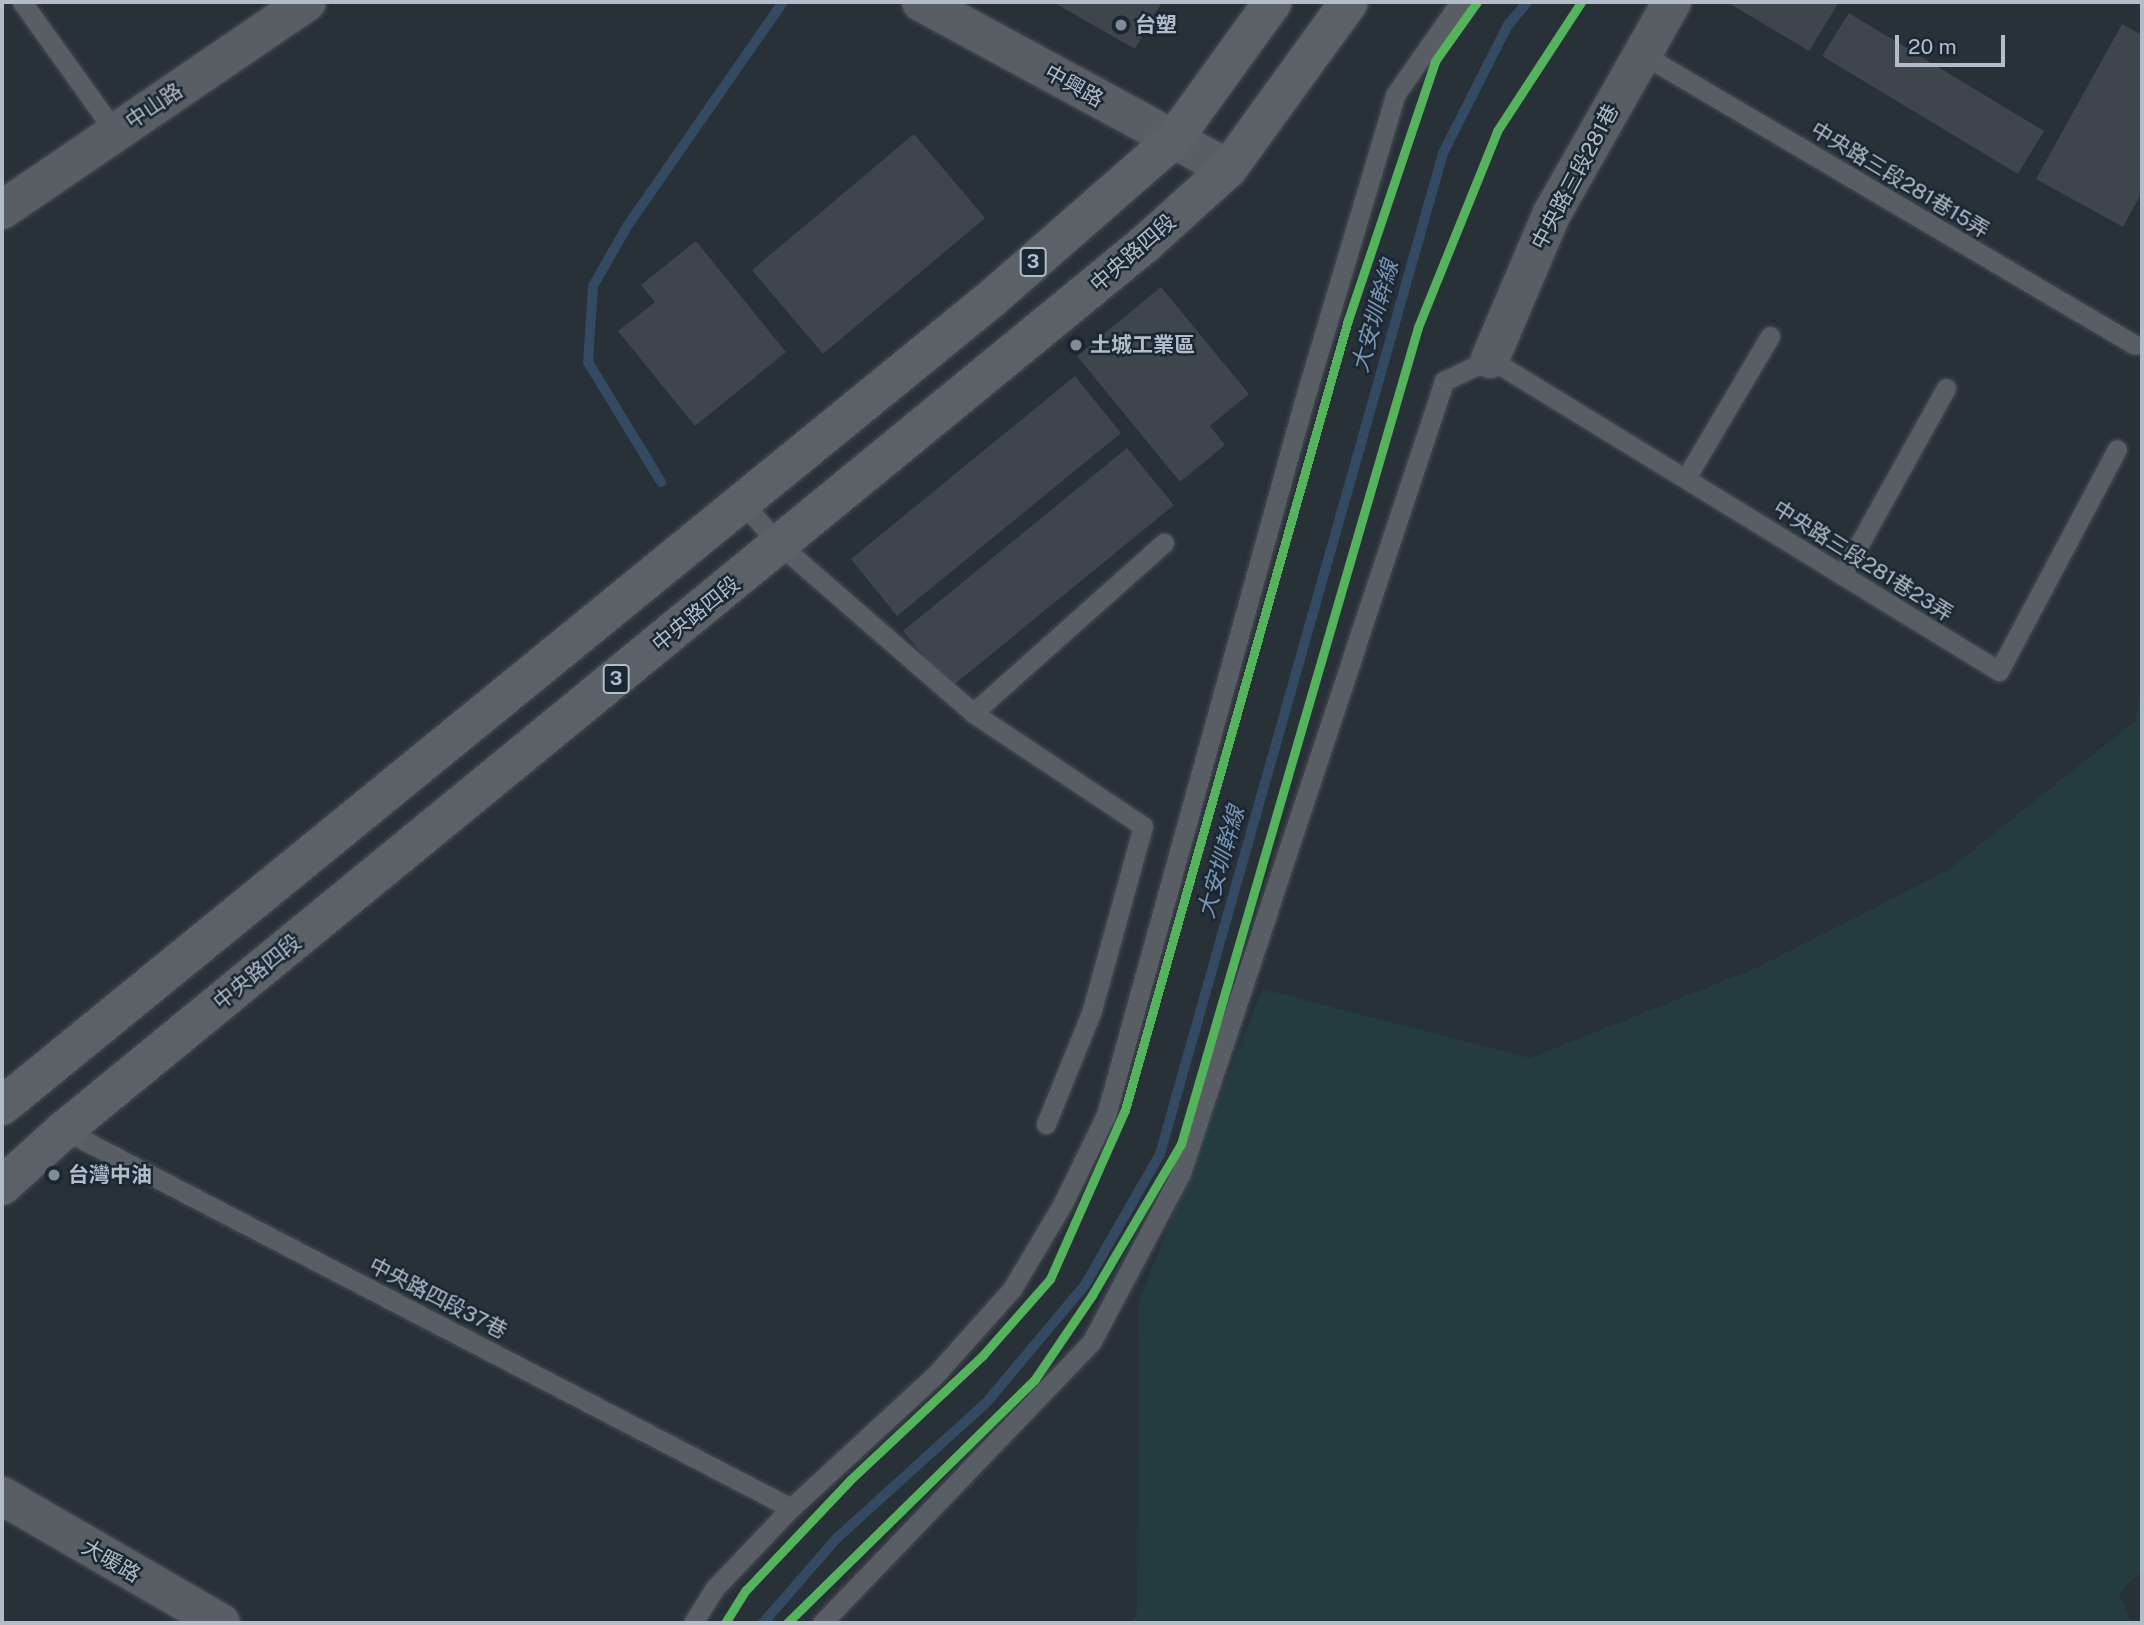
<!DOCTYPE html>
<html>
<head>
<meta charset="utf-8">
<style>
  body { margin:0 }
  #map { position:relative; width:2144px; height:1625px; overflow:hidden; background:#283038; font-family:"Public Sans","Noto Sans TC",sans-serif }
  div>[style] { position:absolute }
  .green>* { inset:0; background:#253c3e }
  .stream>* { height:10px; margin:-5px; padding:0 5px; transform-origin:5px; border-radius:5px; background:#344a62 }
  .building>* { inset:0; background:#3f454c }
  .roads { filter:drop-shadow(0 0 2px #474c52) drop-shadow(0 0 2px #474c52) }
  .service>* { height:19px; margin:-9.5px; padding:0 9.5px; transform-origin:9.5px; border-radius:9.5px; background:#595e65 }
  .minor>* { height:38px; margin:-19px; padding:0 19px; transform-origin:19px; border-radius:19px; background:#595e65 }
  .primary>* { height:38px; margin:-19px; padding:0 19px; transform-origin:19px; border-radius:19px; background:#5b6167 }
  .cycleway>* { height:9px; margin:-4.5px; padding:0 4.5px; transform-origin:4.5px; border-radius:4.5px; background:#56b35d }
  .dots>* { width:19px; height:19px; translate:-50% -50%; box-sizing:border-box; border:4px solid #1b2733; border-radius:50% }
  span { translate:-50% -50%; white-space:nowrap; text-align:center; line-height:1.15; -webkit-text-stroke:5px #1b2733; paint-order:stroke }
  .shield-label span { padding:2px 5px; background:#1b2733; border:2px solid; border-radius:5px; -webkit-text-stroke-width:0 }
  .shield-label { font-size:19px; color:#b2bdc9; font-weight:700 }
  .poi-label { font-size:21px; color:#b2bdc9; font-weight:700 }
  .left { translate:0 -50%; text-align:left }
  .street-label { font-size:21px; color:#b2bdc9 }
  .water-label { font-size:23px; color:#7895b2; font-style:italic }
  .frame { position:absolute; inset:0; border:4px solid #b2bdc9; pointer-events:none }
  .scale { position:absolute; left:1895px; top:35px; width:110px; height:32px; box-sizing:border-box; border:4px solid #b2bdc9; border-top:0; padding-left:9px; font-size:21px; line-height:24px; white-space:nowrap; color:#b2bdc9; -webkit-text-stroke:5px #1b2733; paint-order:stroke }
</style>
</head>
<body>
<div id="map">
  <div class="green">
    <div style="clip-path:polygon(2142px 682px,2142px 1571px,2119px 1593px,2132px 1623px,1130px 1623px,1137px 1613px,1139px 1301px,1262px 989px,1530px 1058px,1756px 968px,1948px 870px,2135px 721px)"></div>
  </div>
  <div class="stream">
    <div style="left:661px;top:482px;width:140px;rotate:-121.3deg"></div>
    <div style="left:588px;top:362px;width:76px;rotate:-86.2deg"></div>
    <div style="left:593px;top:286px;width:70px;rotate:-60.2deg"></div>
    <div style="left:628px;top:225px;width:272px;rotate:-55.2deg"></div>
    <div style="left:763px;top:1623px;width:113px;rotate:-49deg"></div>
    <div style="left:837px;top:1538px;width:201px;rotate:-42.2deg"></div>
    <div style="left:986px;top:1403px;width:154px;rotate:-50deg"></div>
    <div style="left:1085px;top:1285px;width:151px;rotate:-60.2deg"></div>
    <div style="left:1160px;top:1154px;width:1040px;rotate:-74.21deg"></div>
    <div style="left:1443px;top:153px;width:144px;rotate:-63.1deg"></div>
    <div style="left:1508px;top:25px;width:30px;rotate:-50deg"></div>
  </div>
  <div class="building">
    <div style="clip-path:polygon(1053px 2px,1162px 2px,1135px 49px)"></div>
    <div style="clip-path:polygon(1727px 2px,1839px 2px,1809px 51px)"></div>
    <div style="clip-path:polygon(1849px 13px,2044px 131px,2018px 174px,1822px 56px)"></div>
    <div style="clip-path:polygon(2122px 24px,2142px 35px,2142px 192px,2123px 227px,2036px 179px)"></div>
    <div style="clip-path:polygon(914px 134px,985px 218px,823px 354px,752px 270px)"></div>
    <div style="clip-path:polygon(696px 241px,786px 352px,695px 426px,618px 331px,655px 302px,641px 285px)"></div>
    <div style="clip-path:polygon(1161px 287px,1249px 394px,1210px 426px,1225px 445px,1180px 482px,1077px 356px)"></div>
    <div style="clip-path:polygon(1075px 376px,1121px 433px,897px 616px,851px 559px)"></div>
    <div style="clip-path:polygon(1127px 448px,1174px 505px,950px 688px,903px 631px)"></div>
  </div>
  <div class="roads">
    <div class="service">
      <div style="left:22px;top:2px;width:160px;rotate:54.4deg"></div>
      <div style="left:1642px;top:54px;width:572px;rotate:30.55deg"></div>
      <div style="left:1686px;top:478px;width:165px;rotate:-59.4deg"></div>
      <div style="left:740px;top:500px;width:60px;rotate:48.4deg"></div>
      <div style="left:780px;top:545px;width:256px;rotate:41deg"></div>
      <div style="left:973px;top:713px;width:204px;rotate:33.6deg"></div>
      <div style="left:1143px;top:826px;width:194px;rotate:105.5deg"></div>
      <div style="left:1091px;top:1013px;width:120px;rotate:112.1deg"></div>
      <div style="left:1842px;top:575px;width:214px;rotate:-60.9deg"></div>
      <div style="left:973px;top:713px;width:256px;rotate:-41.7deg"></div>
      <div style="left:64px;top:1130px;width:819px;rotate:27.47deg"></div>
      <div style="left:693px;top:1623px;width:40px;rotate:-58deg"></div>
      <div style="left:714px;top:1589px;width:112px;rotate:-46.5deg"></div>
      <div style="left:791px;top:1508px;width:197px;rotate:-42.7deg"></div>
      <div style="left:936px;top:1374px;width:114px;rotate:-48.2deg"></div>
      <div style="left:1012px;top:1289px;width:100px;rotate:-59.3deg"></div>
      <div style="left:1063px;top:1203px;width:98px;rotate:-64deg"></div>
      <div style="left:1106px;top:1115px;width:741px;rotate:-74.5deg"></div>
      <div style="left:1304px;top:401px;width:319px;rotate:-73.4deg"></div>
      <div style="left:1395px;top:95px;width:113px;rotate:-55deg"></div>
      <div style="left:822px;top:1623px;width:390px;rotate:-46.2deg"></div>
      <div style="left:1092px;top:1341px;width:190px;rotate:-62.1deg"></div>
      <div style="left:1181px;top:1173px;width:835px;rotate:-71.63deg"></div>
      <div style="left:1444px;top:381px;width:51px;rotate:-25.6deg"></div>
      <div style="left:1490px;top:359px;width:597px;rotate:31.51deg"></div>
      <div style="left:1999px;top:671px;width:251px;rotate:-62deg"></div>
    </div>
    <div class="minor">
      <div style="left:921px;top:2px;width:349px;rotate:28.5deg"></div>
      <div style="left:2px;top:210px;width:369px;rotate:-34.3deg"></div>
      <div style="left:1490px;top:359px;width:156px;rotate:-67deg"></div>
      <div style="left:1551px;top:215px;width:245px;rotate:-60.4deg"></div>
      <div style="left:2px;top:1496px;width:253px;rotate:30.1deg"></div>
    </div>
    <div class="primary">
      <div style="left:2px;top:1106px;width:1275px;rotate:-39.21deg"></div>
      <div style="left:990px;top:300px;width:243px;rotate:-41.2deg"></div>
      <div style="left:1173px;top:140px;width:170px;rotate:-54.1deg"></div>
      <div style="left:2px;top:1186px;width:84px;rotate:-42.1deg"></div>
      <div style="left:64px;top:1130px;width:1399px;rotate:-39.34deg"></div>
      <div style="left:1146px;top:243px;width:110px;rotate:-42.1deg"></div>
      <div style="left:1228px;top:169px;width:206px;rotate:-54.1deg"></div>
    </div>
  </div>
  <div class="cycleway">
    <div style="left:725px;top:1623px;width:39px;rotate:-58deg"></div>
    <div style="left:746px;top:1590px;width:151px;rotate:-46.6deg"></div>
    <div style="left:850px;top:1480px;width:183px;rotate:-43.2deg"></div>
    <div style="left:983px;top:1355px;width:101px;rotate:-48.6deg"></div>
    <div style="left:1050px;top:1279px;width:185px;rotate:-66.1deg"></div>
    <div style="left:1125px;top:1110px;width:821px;rotate:-74.24deg"></div>
    <div style="left:1348px;top:320px;width:273px;rotate:-71.4deg"></div>
    <div style="left:1435px;top:61px;width:72px;rotate:-54.6deg"></div>
    <div style="left:787px;top:1623px;width:348px;rotate:-44.5deg"></div>
    <div style="left:1035px;top:1379px;width:102px;rotate:-55.8deg"></div>
    <div style="left:1092px;top:1295px;width:175px;rotate:-59.5deg"></div>
    <div style="left:1181px;top:1144px;width:851px;rotate:-73.82deg"></div>
    <div style="left:1418px;top:327px;width:211px;rotate:-68deg"></div>
    <div style="left:1497px;top:131px;width:154px;rotate:-56.9deg"></div>
  </div>
  <div class="dots">
    <div style="left:1121px;top:25px;background:#828c96"></div>
    <div style="left:1076px;top:345px;background:#828c96"></div>
    <div style="left:54px;top:1175px;background:#828c96"></div>
  </div>
  <div class="shield-label">
    <span style="left:1033px;top:262px">3</span>
    <span style="left:616px;top:679px">3</span>
  </div>
  <div class="poi-label">
    <span class="left" style="left:1135px;top:25px">台塑</span>
    <span class="left" style="left:1090px;top:345px">土城工業區</span>
    <span class="left" style="left:68px;top:1175px">台灣中油</span>
  </div>
  <div class="street-label">
    <span style="left:1074px;top:86px;rotate:29deg">中興路</span>
    <span style="left:154px;top:106px;rotate:-34deg">中山路</span>
    <span style="left:1575px;top:177px;rotate:-62deg">中央路三段281巷</span>
    <span style="left:1900px;top:180px;rotate:31deg">中央路三段281巷15弄</span>
    <span style="left:1133px;top:253px;rotate:-41deg">中央路四段</span>
    <span style="left:1863px;top:561px;rotate:32deg">中央路三段281巷23弄</span>
    <span style="left:696px;top:614px;rotate:-39deg">中央路四段</span>
    <span style="left:257px;top:972px;rotate:-39deg">中央路四段</span>
    <span style="left:438px;top:1298px;rotate:27deg">中央路四段37巷</span>
    <span style="left:111px;top:1561px;rotate:30deg">大暖路</span>
  </div>
  <div class="water-label">
    <span style="left:1375px;top:316px;rotate:-74deg">大安圳幹線</span>
    <span style="left:1221px;top:862px;rotate:-74deg">大安圳幹線</span>
  </div>
  <div class="frame"></div>
  <div class="scale">20 m</div>
</div>
</body>
</html>
